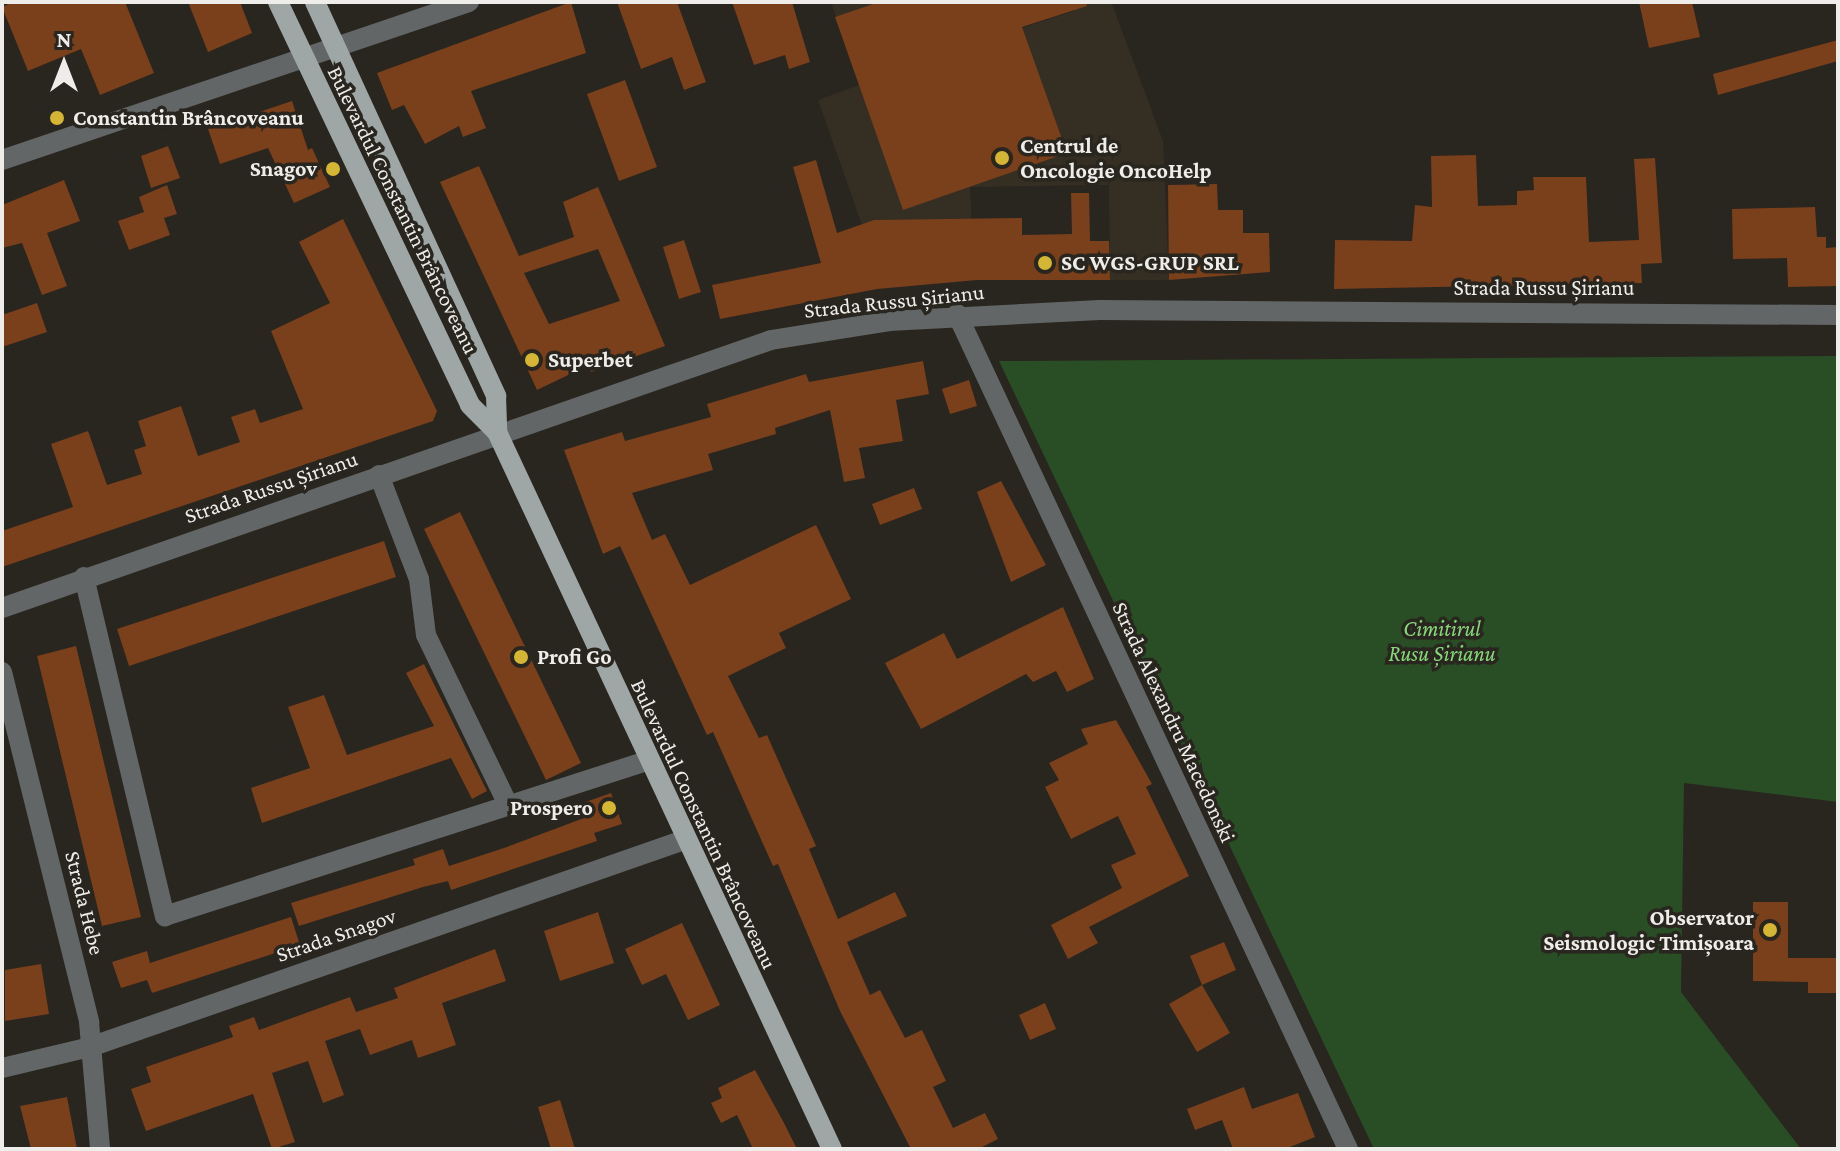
<!DOCTYPE html>
<html>
<head>
<meta charset="utf-8">
<style>
  body { margin:0 }
  #map { position:relative; width:1840px; height:1151px; overflow:hidden; background:#29251f; font-family:"Crimson Pro",serif }
  div>[style] { position:absolute }
  .built>* { inset:0; background:#352e23 }
  .green>* { inset:0; background:#294d24 }
  .building>* { inset:0; background:#7a3f1b }
  .minor>* { height:20px; margin:-10px; padding:0 10px; transform-origin:10px; border-radius:10px; background:#626666 }
  .major>* { height:20px; margin:-10px; padding:0 10px; transform-origin:10px; border-radius:10px; background:#9fa7a6 }
  .dots>* { width:22px; height:22px; translate:-50% -50%; box-sizing:border-box; border:4px solid #29251f; border-radius:50% }
  span { translate:-50% -50%; white-space:nowrap; text-align:center; line-height:1.15; -webkit-text-stroke:7px #29251f; paint-order:stroke }
  .poi-label { font-size:22px; color:#efede9; font-weight:700 }
  .left { translate:0 -50%; text-align:left }
  .right { translate:-100% -50%; text-align:right }
  .street-label { font-size:22px; color:#efede9 }
  .park-label { font-size:22px; color:#87d87b; font-style:italic }
  .frame { position:absolute; inset:0; border:4px solid #efede9; pointer-events:none }
  .north { position:absolute; left:24px; top:24px; width:80px; height:80px; -webkit-text-stroke:6px #29251f; paint-order:stroke; rotate:0deg; font-size:22px; font-weight:700; line-height:32px; text-align:center; color:#efede9 }
  .north::after { content:''; display:block; margin:auto; width:28px; height:36px; background:#efede9; clip-path:polygon(50% 0,100% 100%,50% 72%,0 100%) }
</style>
</head>
<body>
<div id="map">
  <div class="built">
    <div style="clip-path:polygon(831px 2px,941px 2px,1022px 28px,1074px 11px,1071px 2px,1116px 2px,1112px 4px,1163px 141px,1169px 280px,1110px 280px,1109px 185px,970px 187px,974px 280px,877px 289px,870px 248px,818px 100px,859px 85px)"></div>
  </div>
  <div class="green">
    <div style="clip-path:polygon(1838px 356px,1838px 802px,1684px 783px,1681px 992px,1801px 1149px,1374px 1149px,999px 361px)"></div>
  </div>
  <div class="building">
    <div style="clip-path:polygon(13px 2px,125px 2px,154px 73px,100px 95px,81px 49px,28px 71px,2px 7px)"></div>
    <div style="clip-path:polygon(188px 2px,240px 2px,252px 33px,208px 52px)"></div>
    <div style="clip-path:polygon(571px 2px,586px 53px,471px 91px,486px 128px,463px 137px,459px 126px,425px 144px,404px 105px,392px 110px,377px 73px)"></div>
    <div style="clip-path:polygon(617px 2px,677px 2px,706px 82px,684px 90px,672px 57px,641px 69px)"></div>
    <div style="clip-path:polygon(732px 2px,792px 2px,810px 62px,789px 69px,785px 55px,754px 65px)"></div>
    <div style="clip-path:polygon(879px 2px,1086px 2px,1087px 6px,1022px 27px,1067px 153px,903px 210px,835px 17px)"></div>
    <div style="clip-path:polygon(1639px 2px,1692px 2px,1700px 37px,1649px 48px)"></div>
    <div style="clip-path:polygon(1838px 40px,1838px 61px,1718px 95px,1713px 74px)"></div>
    <div style="clip-path:polygon(625px 80px,657px 167px,619px 181px,587px 94px)"></div>
    <div style="clip-path:polygon(292px 101px,308px 150px,312px 148px,330px 187px,294px 203px,268px 148px,220px 164px,208px 129px)"></div>
    <div style="clip-path:polygon(168px 146px,180px 178px,151px 188px,141px 156px)"></div>
    <div style="clip-path:polygon(1476px 155px,1478px 206px,1517px 205px,1517px 191px,1534px 190px,1533px 177px,1586px 177px,1589px 242px,1639px 240px,1634px 159px,1655px 158px,1662px 263px,1641px 264px,1642px 283px,1334px 289px,1335px 240px,1412px 241px,1415px 205px,1432px 207px,1431px 156px)"></div>
    <div style="clip-path:polygon(816px 160px,837px 233px,874px 220px,1022px 218px,1022px 235px,1072px 234px,1071px 193px,1089px 193px,1090px 241px,1109px 241px,1110px 280px,977px 280px,877px 289px,720px 319px,712px 285px,821px 263px,793px 167px)"></div>
    <div style="clip-path:polygon(evenodd,479px 166px,519px 256px,574px 237px,563px 202px,598px 187px,665px 346px,591px 372px,589px 365px,537px 390px,440px 182px,479px 166px,598px 249px,620px 301px,549px 324px,524px 273px,598px 249px)"></div>
    <div style="clip-path:polygon(64px 180px,80px 221px,47px 233px,67px 286px,42px 295px,22px 243px,2px 248px,2px 205px)"></div>
    <div style="clip-path:polygon(1217px 184px,1218px 210px,1243px 210px,1243px 233px,1269px 233px,1270px 272px,1169px 280px,1168px 185px)"></div>
    <div style="clip-path:polygon(167px 185px,177px 214px,164px 218px,170px 235px,129px 250px,118px 221px,144px 212px,139px 197px)"></div>
    <div style="clip-path:polygon(1815px 207px,1817px 237px,1826px 237px,1826px 248px,1838px 247px,1838px 286px,1788px 287px,1787px 258px,1733px 259px,1732px 209px)"></div>
    <div style="clip-path:polygon(343px 219px,437px 411px,433px 421px,2px 567px,2px 531px,73px 507px,51px 444px,88px 431px,107px 485px,142px 474px,134px 450px,146px 446px,138px 421px,181px 406px,198px 456px,240px 442px,231px 417px,255px 409px,260px 423px,303px 409px,271px 331px,330px 303px,299px 242px)"></div>
    <div style="clip-path:polygon(684px 240px,701px 292px,679px 299px,663px 247px)"></div>
    <div style="clip-path:polygon(37px 303px,47px 332px,2px 347px,2px 315px)"></div>
    <div style="clip-path:polygon(923px 361px,929px 394px,896px 400px,903px 441px,859px 448px,865px 478px,844px 482px,830px 410px,775px 428px,776px 434px,708px 454px,713px 470px,632px 493px,652px 540px,665px 534px,690px 585px,816px 525px,851px 599px,779px 633px,786px 648px,728px 676px,759px 738px,767px 735px,816px 846px,809px 849px,838px 919px,895px 892px,907px 916px,847px 942px,870px 995px,880px 990px,905px 1038px,922px 1030px,946px 1081px,933px 1087px,953px 1128px,985px 1113px,998px 1139px,978px 1149px,911px 1149px,840px 1011px,778px 864px,773px 866px,713px 732px,707px 735px,620px 546px,603px 554px,564px 450px,622px 432px,625px 441px,711px 417px,707px 404px,806px 374px,809px 382px)"></div>
    <div style="clip-path:polygon(969px 380px,977px 406px,950px 414px,942px 389px)"></div>
    <div style="clip-path:polygon(1001px 481px,1046px 565px,1011px 582px,977px 492px)"></div>
    <div style="clip-path:polygon(914px 488px,922px 509px,880px 525px,872px 504px)"></div>
    <div style="clip-path:polygon(460px 512px,581px 763px,546px 780px,424px 529px)"></div>
    <div style="clip-path:polygon(384px 541px,396px 577px,129px 666px,117px 629px)"></div>
    <div style="clip-path:polygon(1063px 607px,1094px 679px,1067px 692px,1056px 671px,1033px 682px,1026px 674px,921px 729px,885px 663px,944px 633px,957px 659px)"></div>
    <div style="clip-path:polygon(76px 646px,141px 917px,102px 926px,37px 656px)"></div>
    <div style="clip-path:polygon(424px 664px,487px 791px,472px 799px,451px 758px,262px 823px,251px 788px,310px 768px,288px 707px,324px 695px,347px 755px,434px 726px,406px 673px)"></div>
    <div style="clip-path:polygon(1116px 720px,1152px 784px,1146px 787px,1189px 876px,1089px 927px,1098px 943px,1068px 959px,1051px 925px,1122px 888px,1111px 865px,1136px 854px,1118px 816px,1071px 839px,1045px 787px,1059px 780px,1049px 763px,1088px 744px,1081px 729px)"></div>
    <div style="clip-path:polygon(611px 793px,622px 824px,594px 833px,597px 841px,451px 890px,448px 881px,423px 887px,299px 926px,291px 903px,415px 865px,413px 859px,443px 849px,449px 866px,507px 847px,584px 818px,580px 804px)"></div>
    <div style="clip-path:polygon(1753px 902px,1788px 902px,1788px 958px,1838px 958px,1838px 993px,1808px 993px,1808px 982px,1753px 981px)"></div>
    <div style="clip-path:polygon(598px 912px,614px 963px,560px 981px,544px 931px)"></div>
    <div style="clip-path:polygon(291px 917px,300px 945px,152px 993px,147px 980px,121px 988px,112px 962px,147px 951px,150px 963px)"></div>
    <div style="clip-path:polygon(682px 923px,720px 1005px,688px 1020px,666px 974px,642px 985px,625px 949px)"></div>
    <div style="clip-path:polygon(1224px 942px,1236px 970px,1202px 985px,1190px 956px)"></div>
    <div style="clip-path:polygon(495px 949px,506px 981px,442px 1003px,456px 1045px,418px 1058px,412px 1040px,370px 1055px,360px 1029px,325px 1041px,344px 1095px,323px 1103px,308px 1061px,272px 1073px,295px 1142px,272px 1149px,253px 1094px,146px 1131px,131px 1089px,151px 1082px,146px 1067px,233px 1037px,229px 1026px,254px 1017px,259px 1030px,350px 997px,356px 1012px,398px 998px,394px 988px)"></div>
    <div style="clip-path:polygon(41px 964px,49px 1014px,5px 1021px,5px 970px)"></div>
    <div style="clip-path:polygon(1202px 985px,1230px 1033px,1197px 1052px,1169px 1004px)"></div>
    <div style="clip-path:polygon(1045px 1003px,1056px 1029px,1030px 1040px,1019px 1015px)"></div>
    <div style="clip-path:polygon(755px 1070px,784px 1123px,797px 1149px,753px 1149px,737px 1115px,721px 1123px,711px 1103px,722px 1098px,718px 1088px)"></div>
    <div style="clip-path:polygon(1244px 1087px,1252px 1109px,1298px 1093px,1315px 1137px,1285px 1149px,1233px 1149px,1222px 1120px,1195px 1130px,1187px 1109px)"></div>
    <div style="clip-path:polygon(67px 1097px,77px 1149px,31px 1149px,20px 1106px)"></div>
    <div style="clip-path:polygon(560px 1100px,575px 1149px,551px 1149px,538px 1107px)"></div>
  </div>
  <div class="minor">
    <div style="left:2px;top:160px;width:493px;rotate:-18.7deg"></div>
    <div style="left:957px;top:314px;width:922px;rotate:64.91deg"></div>
    <div style="left:379px;top:475px;width:111px;rotate:69deg"></div>
    <div style="left:419px;top:579px;width:56px;rotate:82.9deg"></div>
    <div style="left:426px;top:635px;width:189px;rotate:64.2deg"></div>
    <div style="left:84px;top:577px;width:349px;rotate:76.6deg"></div>
    <div style="left:165px;top:916px;width:506px;rotate:-17.83deg"></div>
    <div style="left:2px;top:608px;width:814px;rotate:-19.21deg"></div>
    <div style="left:771px;top:340px;width:120px;rotate:-9.1deg"></div>
    <div style="left:889px;top:321px;width:211px;rotate:-3deg"></div>
    <div style="left:1100px;top:310px;width:738px;rotate:0.39deg"></div>
    <div style="left:2px;top:672px;width:361px;rotate:76deg"></div>
    <div style="left:89px;top:1022px;width:127px;rotate:85deg"></div>
    <div style="left:2px;top:1068px;width:90px;rotate:-13.4deg"></div>
    <div style="left:90px;top:1047px;width:629px;rotate:-19.21deg"></div>
  </div>
  <div class="major">
    <div style="left:278px;top:2px;width:446px;rotate:64.5deg"></div>
    <div style="left:470px;top:405px;width:38px;rotate:45deg"></div>
    <div style="left:497px;top:432px;width:791px;rotate:64.96deg"></div>
    <div style="left:315px;top:2px;width:434px;rotate:65.3deg"></div>
    <div style="left:496px;top:396px;width:36px;rotate:88deg"></div>
  </div>
  <div class="dots">
    <div style="left:57px;top:118px;background:#d5b534"></div>
    <div style="left:1002px;top:158px;background:#d5b534"></div>
    <div style="left:333px;top:169px;background:#d5b534"></div>
    <div style="left:1045px;top:263px;background:#d5b534"></div>
    <div style="left:532px;top:360px;background:#d5b534"></div>
    <div style="left:521px;top:657px;background:#d5b534"></div>
    <div style="left:609px;top:808px;background:#d5b534"></div>
    <div style="left:1770px;top:930px;background:#d5b534"></div>
  </div>
  <div class="poi-label">
    <span class="left" style="left:73px;top:118px">Constantin Brâncoveanu</span>
    <span class="left" style="left:1020px;top:158px">Centrul de<br>Oncologie OncoHelp</span>
    <span class="right" style="left:317px;top:169px">Snagov</span>
    <span class="left" style="left:1061px;top:263px">SC WGS-GRUP SRL</span>
    <span class="left" style="left:548px;top:360px">Superbet</span>
    <span class="left" style="left:537px;top:657px">Profi Go</span>
    <span class="right" style="left:593px;top:808px">Prospero</span>
    <span class="right" style="left:1754px;top:930px">Observator<br>Seismologic Timișoara</span>
  </div>
  <div class="street-label">
    <span style="left:403px;top:210px;rotate:64deg">Bulevardul Constantin Brâncoveanu</span>
    <span style="left:1544px;top:288px">Strada Russu Șirianu</span>
    <span style="left:894px;top:301px;rotate:-6deg">Strada Russu Șirianu</span>
    <span style="left:271px;top:487px;rotate:-19deg">Strada Russu Șirianu</span>
    <span style="left:1174px;top:722px;rotate:65deg">Strada Alexandru Macedonski</span>
    <span style="left:704px;top:824px;rotate:65deg">Bulevardul Constantin Brâncoveanu</span>
    <span style="left:85px;top:903px;rotate:76deg">Strada Hebe</span>
    <span style="left:336px;top:935px;rotate:-19deg">Strada Snagov</span>
  </div>
  <div class="park-label">
    <span style="left:1442px;top:641px">Cimitirul<br>Rusu Șirianu</span>
  </div>
  <div class="frame"></div>
  <div class="north">N</div>
</div>
</body>
</html>
